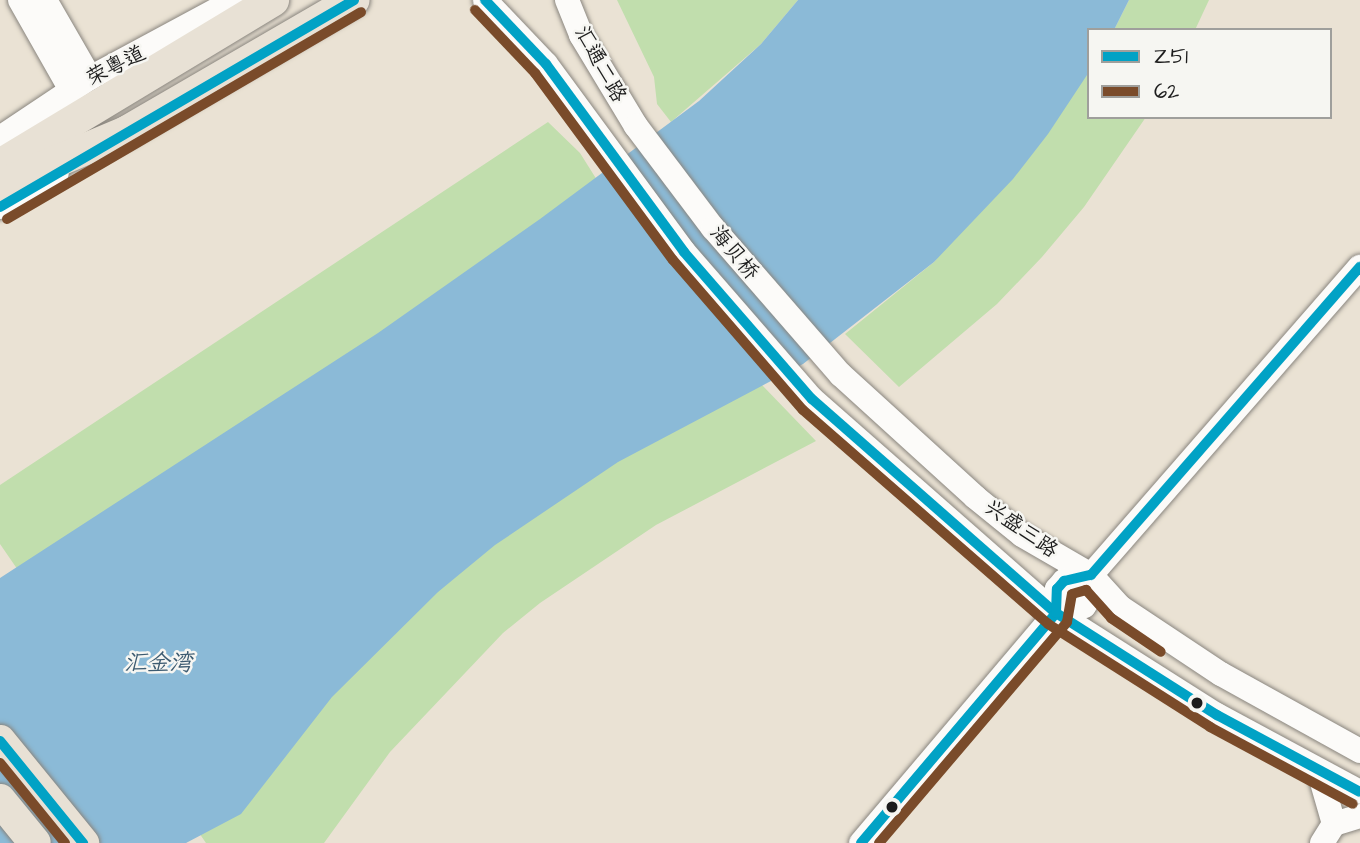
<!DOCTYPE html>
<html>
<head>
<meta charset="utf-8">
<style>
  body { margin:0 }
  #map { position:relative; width:1360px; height:843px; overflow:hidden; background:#eae2d4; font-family:"Architects Daughter","LXGW WenKai TC",sans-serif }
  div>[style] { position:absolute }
  .green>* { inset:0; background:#c1dead }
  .water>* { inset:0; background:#8bbad7 }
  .roads { filter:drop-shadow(0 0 2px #89857e) drop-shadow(0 0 2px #89857e) }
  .minor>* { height:24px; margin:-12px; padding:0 12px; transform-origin:12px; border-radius:12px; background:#fcfbf9 }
  .major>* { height:32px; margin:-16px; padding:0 16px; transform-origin:16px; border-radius:16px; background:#e8e1d5 }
  .bus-1>* { height:10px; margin:-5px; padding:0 5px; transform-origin:5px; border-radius:5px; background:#01a2c5 }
  .bus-2>* { height:10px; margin:-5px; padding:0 5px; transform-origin:5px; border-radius:5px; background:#7a4b2a }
  .dots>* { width:19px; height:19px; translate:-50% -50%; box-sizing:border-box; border:4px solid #f6f6f2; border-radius:50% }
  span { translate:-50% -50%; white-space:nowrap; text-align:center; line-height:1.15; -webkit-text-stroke:5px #f6f6f2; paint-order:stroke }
  .street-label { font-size:21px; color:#1c1c1c }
  .water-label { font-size:23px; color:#3c5b71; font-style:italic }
  .legend { position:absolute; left:1087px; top:28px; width:245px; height:91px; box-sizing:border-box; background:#f6f6f2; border:2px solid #9f9f9c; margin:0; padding:9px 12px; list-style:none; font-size:21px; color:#1c1c1c }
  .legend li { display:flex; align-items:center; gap:14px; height:35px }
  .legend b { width:35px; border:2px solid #9f9f9c }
</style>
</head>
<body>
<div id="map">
  <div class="green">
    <div style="clip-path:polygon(617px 0,798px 0,761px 44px,671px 122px,657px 104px,654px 77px)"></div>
    <div style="clip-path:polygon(1129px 0,1209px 0,1195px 30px,1114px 30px)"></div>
    <div style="clip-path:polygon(1089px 72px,1089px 117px,1146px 117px,1084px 207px,1042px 257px,997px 304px,899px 387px,845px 334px,934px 262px)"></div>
    <div style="clip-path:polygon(548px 122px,580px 153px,636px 242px,730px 352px,816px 441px,656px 525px,540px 603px,503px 633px,390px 752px,324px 843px,206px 843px,0 544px,0 485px)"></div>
  </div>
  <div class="water">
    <div style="clip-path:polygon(798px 0,1129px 0,1114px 30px,1089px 30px,1089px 72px,1048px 134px,1013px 179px,934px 262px,803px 364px,618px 462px,495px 545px,438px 592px,332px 697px,241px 814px,186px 843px,0 843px,0 578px,378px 333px,540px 219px,699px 101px,761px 44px)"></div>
  </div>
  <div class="roads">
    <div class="minor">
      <div style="left:20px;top:0;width:103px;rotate:60.5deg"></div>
      <div style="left:45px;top:0;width:90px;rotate:60deg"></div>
      <div style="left:485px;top:0;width:88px;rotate:46.4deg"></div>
      <div style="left:546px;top:64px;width:233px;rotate:53.7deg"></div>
      <div style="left:684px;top:252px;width:195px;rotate:49deg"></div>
      <div style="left:812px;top:399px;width:325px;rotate:41.3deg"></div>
      <div style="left:1056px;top:613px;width:191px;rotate:32.4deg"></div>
      <div style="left:1217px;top:715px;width:162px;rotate:28.3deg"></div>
      <div style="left:567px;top:0;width:38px;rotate:68deg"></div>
      <div style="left:581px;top:35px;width:106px;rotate:58.9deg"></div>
      <div style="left:636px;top:126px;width:128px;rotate:53deg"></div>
      <div style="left:713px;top:228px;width:194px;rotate:49deg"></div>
      <div style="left:840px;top:374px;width:183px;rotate:42.3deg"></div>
      <div style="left:975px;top:497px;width:60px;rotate:39deg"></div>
      <div style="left:1022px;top:535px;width:80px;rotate:30.1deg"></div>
      <div style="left:1091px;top:575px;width:43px;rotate:47.8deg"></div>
      <div style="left:1120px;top:607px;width:121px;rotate:33.6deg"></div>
      <div style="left:1221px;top:674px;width:159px;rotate:29deg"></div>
      <div style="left:0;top:138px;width:108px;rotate:-33.7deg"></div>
      <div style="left:90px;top:78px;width:165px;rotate:-28.3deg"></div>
      <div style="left:0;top:207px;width:66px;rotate:-30.8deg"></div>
      <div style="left:1091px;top:575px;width:409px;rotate:-48.9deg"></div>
      <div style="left:1056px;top:613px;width:24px;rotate:-88deg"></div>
      <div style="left:1057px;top:589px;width:11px;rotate:-49deg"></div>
      <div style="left:1064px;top:581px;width:28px;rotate:-13deg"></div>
      <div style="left:1056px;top:613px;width:29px;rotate:-14deg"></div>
      <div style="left:1084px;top:606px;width:12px;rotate:-55deg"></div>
      <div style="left:1091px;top:596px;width:21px;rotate:-90deg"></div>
      <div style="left:1319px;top:772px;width:54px;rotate:73.9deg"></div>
      <div style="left:1334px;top:824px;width:27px;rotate:-17deg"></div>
      <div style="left:861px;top:843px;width:302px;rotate:-49.7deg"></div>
      <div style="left:1322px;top:843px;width:22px;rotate:-58deg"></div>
    </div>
    <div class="major">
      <div style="left:0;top:165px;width:319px;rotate:-31.1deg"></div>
      <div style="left:0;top:185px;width:137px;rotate:-22.8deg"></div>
      <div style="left:126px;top:132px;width:263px;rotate:-30.1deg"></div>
      <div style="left:0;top:741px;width:132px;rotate:50.9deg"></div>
      <div style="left:0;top:800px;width:55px;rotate:50.9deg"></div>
    </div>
  </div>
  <div class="bus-1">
    <div style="left:485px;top:0;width:88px;rotate:46.4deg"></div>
    <div style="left:546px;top:64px;width:233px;rotate:53.7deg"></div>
    <div style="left:684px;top:252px;width:195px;rotate:49deg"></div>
    <div style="left:812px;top:399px;width:325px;rotate:41.3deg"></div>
    <div style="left:1056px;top:613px;width:191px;rotate:32.4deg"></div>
    <div style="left:1217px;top:715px;width:162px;rotate:28.3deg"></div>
    <div style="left:0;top:207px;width:410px;rotate:-30.3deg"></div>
    <div style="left:0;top:741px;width:132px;rotate:50.9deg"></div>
    <div style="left:861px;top:843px;width:302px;rotate:-49.7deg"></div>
    <div style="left:1056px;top:613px;width:24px;rotate:-88deg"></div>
    <div style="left:1057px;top:589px;width:11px;rotate:-49deg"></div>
    <div style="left:1064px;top:581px;width:28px;rotate:-13deg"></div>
    <div style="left:1091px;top:575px;width:409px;rotate:-48.9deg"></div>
  </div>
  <div class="bus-2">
    <div style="left:475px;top:10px;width:87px;rotate:46.4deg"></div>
    <div style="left:535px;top:73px;width:232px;rotate:53.6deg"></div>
    <div style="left:673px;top:260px;width:198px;rotate:49.1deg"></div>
    <div style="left:803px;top:410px;width:325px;rotate:41.1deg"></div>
    <div style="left:1048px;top:624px;width:192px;rotate:32.4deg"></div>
    <div style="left:1210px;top:727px;width:162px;rotate:28.3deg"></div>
    <div style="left:7px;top:219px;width:410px;rotate:-30.3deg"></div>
    <div style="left:0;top:763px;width:103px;rotate:50.9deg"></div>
    <div style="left:879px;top:843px;width:290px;rotate:-49.6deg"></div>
    <div style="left:1067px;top:622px;width:28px;rotate:-80deg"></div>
    <div style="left:1072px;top:594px;width:15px;rotate:-16deg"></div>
    <div style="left:1086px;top:590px;width:38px;rotate:48deg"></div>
    <div style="left:1111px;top:618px;width:60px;rotate:34.2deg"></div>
  </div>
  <div class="dots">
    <div style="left:1197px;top:703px;background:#1c1c1c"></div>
    <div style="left:892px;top:807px;background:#1c1c1c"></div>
  </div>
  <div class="street-label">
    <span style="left:600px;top:64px;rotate:61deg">汇通二路</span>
    <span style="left:116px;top:66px;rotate:-27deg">荣粤道</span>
    <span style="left:734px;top:253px;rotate:50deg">海贝桥</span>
    <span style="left:1021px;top:529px;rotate:35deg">兴盛三路</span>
  </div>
  <div class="water-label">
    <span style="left:158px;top:663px">汇金湾</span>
  </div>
  <ul class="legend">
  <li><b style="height:9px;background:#01a2c5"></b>Z51</li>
  <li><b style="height:9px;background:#7a4b2a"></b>62</li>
  </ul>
</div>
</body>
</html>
